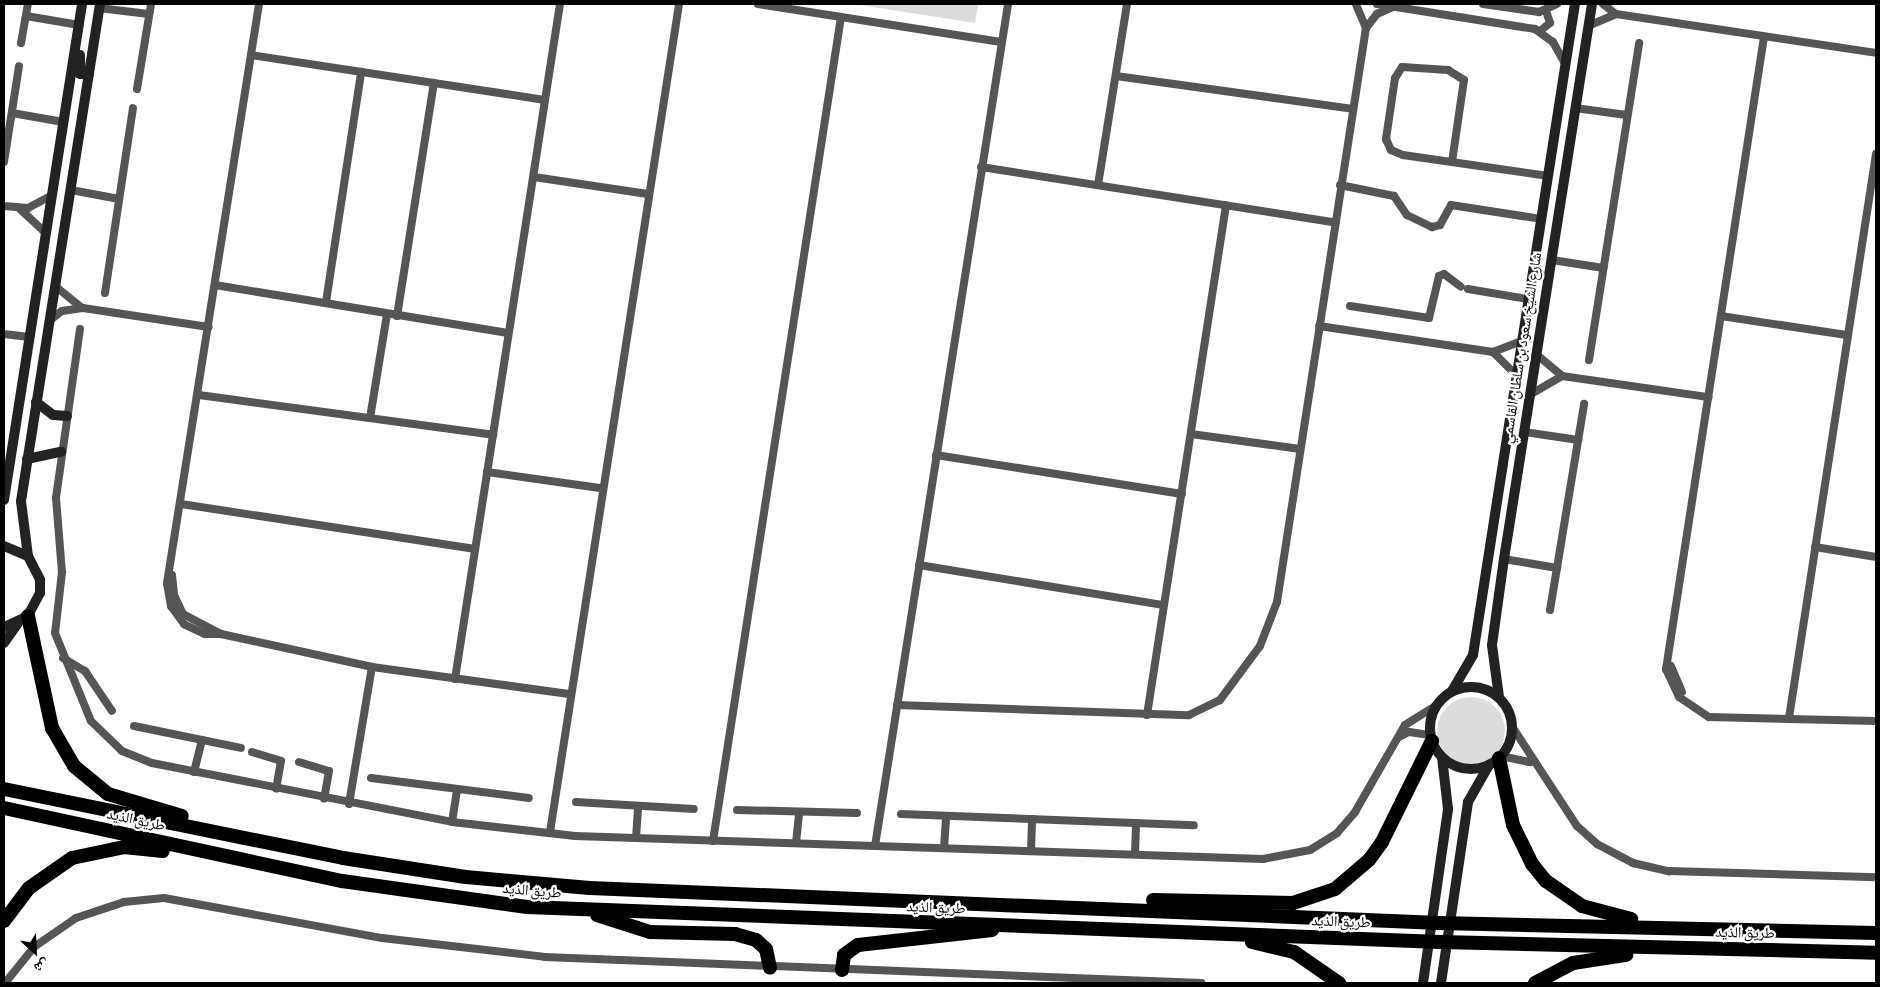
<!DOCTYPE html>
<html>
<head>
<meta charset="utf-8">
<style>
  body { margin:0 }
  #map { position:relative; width:1880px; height:987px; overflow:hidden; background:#fff; font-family:"Sofia Sans Condensed","Noto Naskh Arabic",sans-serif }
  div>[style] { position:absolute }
  .green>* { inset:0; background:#dcdcdc }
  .round { border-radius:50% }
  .minor>* { height:8px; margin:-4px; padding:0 4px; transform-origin:4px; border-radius:4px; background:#555 }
  .secondary>* { height:10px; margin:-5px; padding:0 5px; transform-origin:5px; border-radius:5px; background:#222 }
  .secondary>.ring { margin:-5px; padding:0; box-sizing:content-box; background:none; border:10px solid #222; border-radius:50% }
  .motorway>* { height:14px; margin:-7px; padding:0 7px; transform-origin:7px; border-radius:7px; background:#000 }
  span { translate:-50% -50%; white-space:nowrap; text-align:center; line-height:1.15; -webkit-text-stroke:4.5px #fff; paint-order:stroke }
  .street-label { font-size:15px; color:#000 }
  .frame { position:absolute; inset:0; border:5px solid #000; pointer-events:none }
  .north { position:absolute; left:10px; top:927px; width:50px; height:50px; -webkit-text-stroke:4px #fff; paint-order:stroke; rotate:155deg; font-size:14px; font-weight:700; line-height:20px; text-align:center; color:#000 }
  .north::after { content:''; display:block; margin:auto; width:18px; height:22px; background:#000; clip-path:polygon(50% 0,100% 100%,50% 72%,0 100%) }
</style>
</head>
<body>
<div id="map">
  <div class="green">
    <div style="clip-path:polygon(854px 4px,978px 4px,975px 23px)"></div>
    <div class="round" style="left:1437px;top:697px;width:68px;height:68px"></div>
  </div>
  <div class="minor">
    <div style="left:758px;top:4px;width:246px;rotate:8.9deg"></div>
    <div style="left:1377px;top:4px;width:160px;rotate:9deg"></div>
    <div style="left:1535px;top:29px;width:22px;rotate:36deg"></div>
    <div style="left:1553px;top:42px;width:25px;rotate:61deg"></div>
    <div style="left:1483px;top:4px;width:57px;rotate:8.1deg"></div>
    <div style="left:1539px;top:12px;width:20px;rotate:-24deg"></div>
    <div style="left:1603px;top:4px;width:16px;rotate:38deg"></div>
    <div style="left:99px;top:8px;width:50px;rotate:6.8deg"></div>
    <div style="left:26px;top:16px;width:54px;rotate:9.6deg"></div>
    <div style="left:1588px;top:26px;width:30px;rotate:-23deg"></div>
    <div style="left:1616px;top:14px;width:263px;rotate:8.5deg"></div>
    <div style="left:1366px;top:28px;width:18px;rotate:-52deg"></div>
    <div style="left:1377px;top:14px;width:17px;rotate:-24deg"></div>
    <div style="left:1540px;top:31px;width:13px;rotate:-39deg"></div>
    <div style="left:1550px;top:23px;width:13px;rotate:-108deg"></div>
    <div style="left:1764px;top:37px;width:640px;rotate:98.81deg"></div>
    <div style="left:1666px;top:669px;width:31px;rotate:65deg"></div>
    <div style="left:1679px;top:697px;width:36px;rotate:34deg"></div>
    <div style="left:1709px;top:717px;width:167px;rotate:1.4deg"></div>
    <div style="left:21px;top:43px;width:40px;rotate:-80deg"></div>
    <div style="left:251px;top:55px;width:297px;rotate:8.7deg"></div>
    <div style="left:1116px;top:76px;width:239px;rotate:7.9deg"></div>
    <div style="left:137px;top:89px;width:86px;rotate:-80.6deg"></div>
    <div style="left:1575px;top:108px;width:52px;rotate:7.7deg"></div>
    <div style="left:12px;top:113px;width:52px;rotate:10deg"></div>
    <div style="left:4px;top:162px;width:97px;rotate:-81.1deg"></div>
    <div style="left:1452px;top:162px;width:83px;rotate:-81.7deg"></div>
    <div style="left:1464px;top:80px;width:19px;rotate:-148deg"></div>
    <div style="left:1448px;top:70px;width:46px;rotate:-176.3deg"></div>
    <div style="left:1402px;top:67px;width:13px;rotate:122deg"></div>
    <div style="left:1395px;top:78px;width:62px;rotate:98.4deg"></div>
    <div style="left:1386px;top:139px;width:12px;rotate:66deg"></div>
    <div style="left:1391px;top:150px;width:13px;rotate:23deg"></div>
    <div style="left:1403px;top:155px;width:147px;rotate:8.2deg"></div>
    <div style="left:981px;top:167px;width:357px;rotate:8.9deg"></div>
    <div style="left:534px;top:177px;width:115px;rotate:8.5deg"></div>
    <div style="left:1098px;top:185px;width:183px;rotate:-80.9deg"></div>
    <div style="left:1340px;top:185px;width:55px;rotate:11.5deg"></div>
    <div style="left:1394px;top:196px;width:23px;rotate:56deg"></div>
    <div style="left:1407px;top:215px;width:28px;rotate:26deg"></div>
    <div style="left:1432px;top:227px;width:8px;rotate:-14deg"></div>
    <div style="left:1440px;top:225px;width:23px;rotate:-61deg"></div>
    <div style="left:1451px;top:205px;width:91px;rotate:8.8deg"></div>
    <div style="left:71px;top:190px;width:49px;rotate:10.6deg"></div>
    <div style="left:4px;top:206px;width:24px;rotate:5deg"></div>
    <div style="left:28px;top:208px;width:26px;rotate:-28deg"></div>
    <div style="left:20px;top:209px;width:35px;rotate:43deg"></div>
    <div style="left:1552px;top:260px;width:52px;rotate:8.9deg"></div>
    <div style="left:215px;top:285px;width:297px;rotate:9.3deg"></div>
    <div style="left:55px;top:286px;width:33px;rotate:39deg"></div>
    <div style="left:1468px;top:289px;width:60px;rotate:9.6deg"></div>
    <div style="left:105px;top:293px;width:187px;rotate:-81.4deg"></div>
    <div style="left:326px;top:302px;width:233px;rotate:-81.3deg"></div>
    <div style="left:1350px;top:306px;width:80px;rotate:8.6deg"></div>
    <div style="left:1429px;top:318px;width:43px;rotate:-76.6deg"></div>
    <div style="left:1439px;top:276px;width:5px;rotate:-22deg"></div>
    <div style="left:1444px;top:274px;width:21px;rotate:37deg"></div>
    <div style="left:397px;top:316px;width:236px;rotate:-81deg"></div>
    <div style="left:1721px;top:316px;width:127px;rotate:8.6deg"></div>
    <div style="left:49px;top:321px;width:16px;rotate:-38deg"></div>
    <div style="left:62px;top:311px;width:21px;rotate:-8deg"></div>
    <div style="left:83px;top:308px;width:127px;rotate:8.6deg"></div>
    <div style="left:1319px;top:326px;width:176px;rotate:8.5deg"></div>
    <div style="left:1493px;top:352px;width:34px;rotate:45deg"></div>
    <div style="left:80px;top:329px;width:171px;rotate:98.1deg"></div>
    <div style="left:56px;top:498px;width:74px;rotate:85.4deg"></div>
    <div style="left:62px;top:572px;width:61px;rotate:96.5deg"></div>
    <div style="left:55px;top:633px;width:95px;rotate:67.8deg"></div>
    <div style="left:91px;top:721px;width:43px;rotate:44.1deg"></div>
    <div style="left:122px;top:751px;width:32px;rotate:22deg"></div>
    <div style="left:152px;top:763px;width:306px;rotate:11.1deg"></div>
    <div style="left:452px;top:822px;width:124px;rotate:6.5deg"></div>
    <div style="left:575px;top:836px;width:688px;rotate:1.91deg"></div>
    <div style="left:1263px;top:859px;width:48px;rotate:-10.8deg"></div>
    <div style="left:1310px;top:850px;width:32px;rotate:-32deg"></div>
    <div style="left:1337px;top:833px;width:28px;rotate:-49deg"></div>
    <div style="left:1355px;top:812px;width:100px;rotate:-60.1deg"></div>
    <div style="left:1405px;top:725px;width:36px;rotate:-32deg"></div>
    <div style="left:4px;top:334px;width:25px;rotate:7deg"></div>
    <div style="left:1493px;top:352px;width:30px;rotate:-21deg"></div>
    <div style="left:1536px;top:354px;width:34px;rotate:40deg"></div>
    <div style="left:1589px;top:360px;width:321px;rotate:-81deg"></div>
    <div style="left:1531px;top:394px;width:36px;rotate:-30deg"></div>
    <div style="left:1562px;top:376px;width:148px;rotate:8.2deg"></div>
    <div style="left:199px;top:395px;width:297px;rotate:7.7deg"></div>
    <div style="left:370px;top:418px;width:105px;rotate:-80.7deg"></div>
    <div style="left:1524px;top:432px;width:55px;rotate:8.4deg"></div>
    <div style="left:1191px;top:434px;width:110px;rotate:7.8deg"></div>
    <div style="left:936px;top:455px;width:249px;rotate:9deg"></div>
    <div style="left:487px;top:472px;width:114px;rotate:8.1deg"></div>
    <div style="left:181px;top:504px;width:296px;rotate:8.7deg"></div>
    <div style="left:1815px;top:547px;width:62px;rotate:9.3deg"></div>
    <div style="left:1504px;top:559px;width:54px;rotate:9.6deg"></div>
    <div style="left:919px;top:565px;width:248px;rotate:9.3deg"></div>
    <div style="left:172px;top:575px;width:20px;rotate:84deg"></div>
    <div style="left:174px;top:595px;width:21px;rotate:65deg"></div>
    <div style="left:183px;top:614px;width:43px;rotate:27.8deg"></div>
    <div style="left:221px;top:634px;width:155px;rotate:12.3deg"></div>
    <div style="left:372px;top:667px;width:199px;rotate:7.8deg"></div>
    <div style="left:1550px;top:610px;width:209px;rotate:-80.6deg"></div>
    <div style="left:221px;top:634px;width:16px;rotate:180deg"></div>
    <div style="left:205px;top:634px;width:23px;rotate:-155deg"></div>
    <div style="left:184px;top:624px;width:22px;rotate:-126deg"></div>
    <div style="left:171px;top:606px;width:23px;rotate:-100deg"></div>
    <div style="left:167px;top:583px;width:586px;rotate:-80.97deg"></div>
    <div style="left:63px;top:658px;width:26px;rotate:31deg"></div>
    <div style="left:85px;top:671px;width:48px;rotate:56deg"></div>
    <div style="left:1671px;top:666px;width:28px;rotate:67deg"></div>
    <div style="left:455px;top:679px;width:683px;rotate:-81.16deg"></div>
    <div style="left:897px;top:705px;width:292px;rotate:2deg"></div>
    <div style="left:1189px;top:715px;width:34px;rotate:-26deg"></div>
    <div style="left:1220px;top:700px;width:67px;rotate:-53.5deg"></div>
    <div style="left:1260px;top:646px;width:47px;rotate:-68.9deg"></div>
    <div style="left:1277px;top:602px;width:581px;rotate:-81.19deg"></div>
    <div style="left:1366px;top:28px;width:26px;rotate:-113deg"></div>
    <div style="left:1147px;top:715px;width:516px;rotate:-81.19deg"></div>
    <div style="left:1789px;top:718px;width:571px;rotate:-81.23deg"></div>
    <div style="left:134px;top:726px;width:109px;rotate:11.6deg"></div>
    <div style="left:1513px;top:728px;width:117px;rotate:56.9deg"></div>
    <div style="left:1577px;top:826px;width:27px;rotate:42deg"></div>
    <div style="left:1597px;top:844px;width:41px;rotate:27.8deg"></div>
    <div style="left:1633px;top:863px;width:37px;rotate:13deg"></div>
    <div style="left:1669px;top:871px;width:207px;rotate:1.7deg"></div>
    <div style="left:1399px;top:737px;width:11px;rotate:-27deg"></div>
    <div style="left:1409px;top:732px;width:21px;rotate:8deg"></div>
    <div style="left:252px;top:752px;width:30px;rotate:17deg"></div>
    <div style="left:281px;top:761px;width:28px;rotate:100deg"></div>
    <div style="left:1501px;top:756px;width:30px;rotate:12deg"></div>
    <div style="left:299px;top:762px;width:31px;rotate:17deg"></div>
    <div style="left:329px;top:771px;width:28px;rotate:100deg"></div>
    <div style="left:194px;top:772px;width:33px;rotate:-76deg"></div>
    <div style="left:371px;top:778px;width:159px;rotate:7.2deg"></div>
    <div style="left:576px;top:802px;width:118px;rotate:3.4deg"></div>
    <div style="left:349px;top:804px;width:139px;rotate:-80.5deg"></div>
    <div style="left:737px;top:810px;width:120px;rotate:1.4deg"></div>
    <div style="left:901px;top:814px;width:293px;rotate:2.2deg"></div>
    <div style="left:452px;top:822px;width:33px;rotate:-81deg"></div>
    <div style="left:550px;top:832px;width:838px;rotate:-81.14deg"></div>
    <div style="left:636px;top:838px;width:32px;rotate:-86deg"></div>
    <div style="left:713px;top:841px;width:834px;rotate:-81.17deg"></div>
    <div style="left:796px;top:843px;width:31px;rotate:-84deg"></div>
    <div style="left:875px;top:846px;width:852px;rotate:-81.02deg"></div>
    <div style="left:944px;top:848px;width:32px;rotate:-86deg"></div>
    <div style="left:1031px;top:851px;width:32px;rotate:-88deg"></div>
    <div style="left:1135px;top:854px;width:31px;rotate:-88deg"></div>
    <div style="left:5px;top:983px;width:46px;rotate:-51.1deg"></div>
    <div style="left:34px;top:947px;width:51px;rotate:-34.6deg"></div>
    <div style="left:76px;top:918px;width:51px;rotate:-18.4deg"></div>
    <div style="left:124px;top:902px;width:40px;rotate:-5.7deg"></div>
    <div style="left:164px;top:898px;width:222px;rotate:10.4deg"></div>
    <div style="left:382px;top:938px;width:164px;rotate:6.6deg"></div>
    <div style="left:545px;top:957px;width:657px;rotate:2.27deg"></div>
  </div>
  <div class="secondary">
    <div style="left:80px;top:55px;width:19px;rotate:90deg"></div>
    <div style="left:80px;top:74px;width:9px"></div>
    <div style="left:36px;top:402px;width:21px;rotate:37deg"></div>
    <div style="left:53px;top:415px;width:14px;rotate:4deg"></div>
    <div style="left:27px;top:459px;width:35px;rotate:-12deg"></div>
    <div style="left:4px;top:500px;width:502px;rotate:-81.06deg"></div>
    <div style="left:4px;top:546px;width:26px;rotate:23deg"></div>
    <div style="left:28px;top:556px;width:27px;rotate:63deg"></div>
    <div style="left:40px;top:580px;width:13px;rotate:90deg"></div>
    <div style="left:40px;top:593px;width:26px;rotate:118deg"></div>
    <div style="left:28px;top:616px;width:26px;rotate:155deg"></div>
    <div style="left:28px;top:556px;width:55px;rotate:-97.3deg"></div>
    <div style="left:21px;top:501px;width:503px;rotate:-80.97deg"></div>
    <div style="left:4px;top:643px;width:24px;rotate:-55deg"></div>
    <div class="ring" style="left:1430px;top:687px;width:72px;height:72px"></div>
    <div style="left:1452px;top:691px;width:42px;rotate:-59.7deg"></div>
    <div style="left:1473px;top:655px;width:659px;rotate:-81.1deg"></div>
    <div style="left:1499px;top:697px;width:52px;rotate:-97.7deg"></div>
    <div style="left:1492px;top:645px;width:87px;rotate:-82.1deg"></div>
    <div style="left:1504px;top:559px;width:562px;rotate:-80.99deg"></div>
    <div style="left:1423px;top:983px;width:176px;rotate:-81.8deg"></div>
    <div style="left:1448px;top:809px;width:52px;rotate:-96.6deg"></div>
    <div style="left:1441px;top:983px;width:183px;rotate:-81.5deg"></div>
    <div style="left:1468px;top:802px;width:43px;rotate:-60.4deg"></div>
  </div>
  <div class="motorway">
    <div style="left:28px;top:616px;width:115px;rotate:77.9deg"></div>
    <div style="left:52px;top:728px;width:44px;rotate:59.9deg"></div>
    <div style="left:74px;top:766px;width:44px;rotate:39.5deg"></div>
    <div style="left:108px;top:794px;width:77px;rotate:16.6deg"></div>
    <div style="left:1499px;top:758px;width:68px;rotate:78.2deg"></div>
    <div style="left:1513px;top:825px;width:43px;rotate:64deg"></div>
    <div style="left:1532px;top:864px;width:22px;rotate:51deg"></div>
    <div style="left:1546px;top:881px;width:44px;rotate:34.8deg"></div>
    <div style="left:1582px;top:906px;width:51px;rotate:14.9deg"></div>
    <div style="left:4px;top:789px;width:346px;rotate:11.5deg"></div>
    <div style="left:343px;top:858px;width:124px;rotate:8.8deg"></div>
    <div style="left:466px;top:877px;width:124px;rotate:5.1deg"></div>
    <div style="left:590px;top:888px;width:850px;rotate:2.36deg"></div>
    <div style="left:1439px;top:923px;width:437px;rotate:1.3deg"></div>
    <div style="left:4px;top:808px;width:346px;rotate:12.2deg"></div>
    <div style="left:342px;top:881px;width:187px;rotate:8deg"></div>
    <div style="left:527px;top:907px;width:914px;rotate:2.2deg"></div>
    <div style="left:1440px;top:942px;width:436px;rotate:1.4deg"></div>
    <div style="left:1153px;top:900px;width:140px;rotate:1.2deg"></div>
    <div style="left:1293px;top:903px;width:44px;rotate:-18.4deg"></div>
    <div style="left:1335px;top:889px;width:45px;rotate:-40.5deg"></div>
    <div style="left:1369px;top:860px;width:22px;rotate:-54deg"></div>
    <div style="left:1382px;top:842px;width:113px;rotate:-63.7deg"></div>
    <div style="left:597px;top:915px;width:56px;rotate:17.8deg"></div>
    <div style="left:650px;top:932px;width:85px;rotate:1.3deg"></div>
    <div style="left:735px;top:934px;width:22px;rotate:16deg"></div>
    <div style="left:756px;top:940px;width:13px;rotate:42deg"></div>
    <div style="left:766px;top:949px;width:19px;rotate:78deg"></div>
    <div style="left:4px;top:921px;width:41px;rotate:-52.9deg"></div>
    <div style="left:29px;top:888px;width:52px;rotate:-34.9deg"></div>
    <div style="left:72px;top:858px;width:53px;rotate:-11.9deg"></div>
    <div style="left:124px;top:847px;width:39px;rotate:6deg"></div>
    <div style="left:1252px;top:942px;width:43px;rotate:13.4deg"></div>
    <div style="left:1294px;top:952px;width:55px;rotate:34.6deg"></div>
    <div style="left:842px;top:970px;width:15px;rotate:-82deg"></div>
    <div style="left:844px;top:955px;width:17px;rotate:-36deg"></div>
    <div style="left:858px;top:945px;width:135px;rotate:-6.4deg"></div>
    <div style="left:1535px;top:983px;width:43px;rotate:-27.8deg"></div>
    <div style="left:1573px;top:963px;width:54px;rotate:-8.6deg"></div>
  </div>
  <div class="street-label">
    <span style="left:1522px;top:348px;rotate:-81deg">شارع الشيخ سعود بن سلطان القاسمي</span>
    <span style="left:136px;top:820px;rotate:12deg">طريق الذيد</span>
    <span style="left:532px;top:891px;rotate:5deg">طريق الذيد</span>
    <span style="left:936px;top:908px;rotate:2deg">طريق الذيد</span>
    <span style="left:1341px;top:922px;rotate:2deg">طريق الذيد</span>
    <span style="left:1745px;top:933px;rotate:1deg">طريق الذيد</span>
  </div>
  <div class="frame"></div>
  <div class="north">ش</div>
</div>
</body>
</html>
